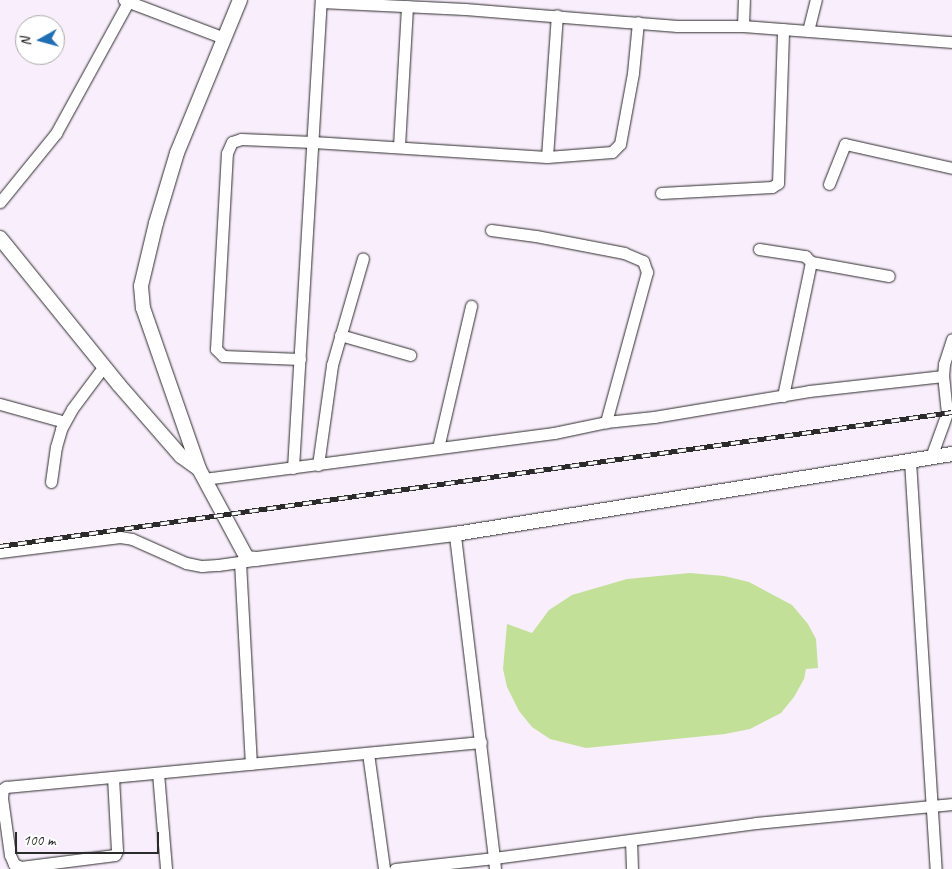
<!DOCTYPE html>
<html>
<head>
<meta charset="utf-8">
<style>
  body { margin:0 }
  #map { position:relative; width:952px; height:869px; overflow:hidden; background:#f9eefc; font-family:Caveat,sans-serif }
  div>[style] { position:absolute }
  .green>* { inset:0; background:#c2e098 }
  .roads { filter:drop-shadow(0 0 1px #2b2b2b) drop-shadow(0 0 1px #2b2b2b) }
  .minor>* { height:11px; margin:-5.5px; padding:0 5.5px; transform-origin:5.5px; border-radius:5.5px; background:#fff }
  .major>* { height:14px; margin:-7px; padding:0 7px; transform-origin:7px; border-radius:7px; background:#fff }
  .rail>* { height:5px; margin-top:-2.5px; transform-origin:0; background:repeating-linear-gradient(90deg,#fff 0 9px,#2b2b2b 0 18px); box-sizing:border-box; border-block:1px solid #2b2b2b }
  span { translate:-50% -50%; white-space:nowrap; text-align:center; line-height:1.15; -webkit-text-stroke:4.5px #fff; paint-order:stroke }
  .north { position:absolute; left:15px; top:15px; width:50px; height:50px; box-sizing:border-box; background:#fff; border:1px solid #aaa; border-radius:50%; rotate:263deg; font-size:14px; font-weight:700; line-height:20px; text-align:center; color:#2b2b2b }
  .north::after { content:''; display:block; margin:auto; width:18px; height:22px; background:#1f6fb2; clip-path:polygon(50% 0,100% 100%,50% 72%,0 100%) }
  .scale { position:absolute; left:15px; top:832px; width:144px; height:22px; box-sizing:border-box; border:2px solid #2b2b2b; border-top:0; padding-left:6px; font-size:15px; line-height:18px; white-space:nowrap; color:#2b2b2b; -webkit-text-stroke:4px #fff; paint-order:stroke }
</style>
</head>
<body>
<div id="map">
  <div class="green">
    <div style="clip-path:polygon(690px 573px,724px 576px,749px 582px,792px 605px,808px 624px,816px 639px,818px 668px,806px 669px,804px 679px,794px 697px,781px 713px,750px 729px,725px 734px,586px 748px,550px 739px,532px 727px,519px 711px,507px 687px,503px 669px,507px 624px,532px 633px,549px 610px,572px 595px,627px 579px)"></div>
  </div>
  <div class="roads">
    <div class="minor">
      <div style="left:124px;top:0;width:107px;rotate:20.8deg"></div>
      <div style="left:321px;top:2px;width:144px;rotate:2.8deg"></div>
      <div style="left:465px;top:9px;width:213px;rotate:4.6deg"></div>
      <div style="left:677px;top:26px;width:66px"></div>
      <div style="left:743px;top:26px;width:210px;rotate:4.4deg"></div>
      <div style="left:743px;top:26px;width:26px;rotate:-88deg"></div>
      <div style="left:808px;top:31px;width:32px;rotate:-76deg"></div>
      <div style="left:399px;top:146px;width:140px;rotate:-86.7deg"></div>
      <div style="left:547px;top:157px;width:142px;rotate:-86deg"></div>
      <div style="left:829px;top:184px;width:43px;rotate:-68.2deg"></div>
      <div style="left:845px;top:144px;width:110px;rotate:12.6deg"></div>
      <div style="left:661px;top:193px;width:111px;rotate:-3.1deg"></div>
      <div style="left:772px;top:187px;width:7px;rotate:-34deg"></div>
      <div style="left:778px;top:183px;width:154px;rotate:-88.1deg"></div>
      <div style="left:0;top:202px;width:89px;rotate:-50.9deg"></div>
      <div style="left:56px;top:133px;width:152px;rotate:-61.2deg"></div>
      <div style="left:491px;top:230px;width:45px;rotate:7.6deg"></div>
      <div style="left:536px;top:236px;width:90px;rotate:10.9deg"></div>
      <div style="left:624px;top:253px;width:21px;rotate:23deg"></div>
      <div style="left:643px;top:261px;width:12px;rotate:70deg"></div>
      <div style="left:647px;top:272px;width:156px;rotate:105.3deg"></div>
      <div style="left:759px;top:249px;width:47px;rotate:8.7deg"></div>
      <div style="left:805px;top:256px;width:8px;rotate:45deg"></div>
      <div style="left:811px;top:262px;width:137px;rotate:101.8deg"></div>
      <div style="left:811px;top:262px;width:79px;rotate:10.2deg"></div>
      <div style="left:340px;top:335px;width:73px;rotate:15.9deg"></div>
      <div style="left:300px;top:359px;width:77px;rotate:-177.8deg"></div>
      <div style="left:223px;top:356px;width:10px;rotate:-135deg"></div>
      <div style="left:216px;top:349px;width:196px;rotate:-86.8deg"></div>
      <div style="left:227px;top:153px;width:12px;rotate:-66deg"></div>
      <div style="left:232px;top:142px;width:9px;rotate:-18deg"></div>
      <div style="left:241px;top:139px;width:72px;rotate:2.4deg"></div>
      <div style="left:313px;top:142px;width:234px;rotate:3.7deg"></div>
      <div style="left:547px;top:157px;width:65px;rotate:-4.4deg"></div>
      <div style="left:612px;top:152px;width:11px;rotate:-45deg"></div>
      <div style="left:620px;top:144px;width:72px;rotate:-79.6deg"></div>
      <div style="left:633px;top:73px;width:51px;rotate:-84.4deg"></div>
      <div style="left:0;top:404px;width:67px;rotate:15.5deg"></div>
      <div style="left:438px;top:448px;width:146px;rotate:-76.9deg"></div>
      <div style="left:931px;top:457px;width:47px;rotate:-70deg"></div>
      <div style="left:947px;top:413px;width:37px;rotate:-96deg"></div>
      <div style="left:943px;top:376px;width:12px;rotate:-85deg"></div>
      <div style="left:944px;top:364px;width:26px;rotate:-72deg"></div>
      <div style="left:910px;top:461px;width:409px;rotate:86.4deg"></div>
      <div style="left:318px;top:465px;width:101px;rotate:-82deg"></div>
      <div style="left:332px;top:365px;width:111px;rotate:-73.8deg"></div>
      <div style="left:293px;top:468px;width:469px;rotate:-86.6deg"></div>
      <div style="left:204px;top:479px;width:353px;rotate:-7.5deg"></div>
      <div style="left:554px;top:433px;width:53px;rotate:-11.9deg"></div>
      <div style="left:606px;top:422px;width:48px;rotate:-5.9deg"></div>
      <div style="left:654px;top:417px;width:157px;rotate:-9.5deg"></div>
      <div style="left:809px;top:391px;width:135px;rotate:-6.4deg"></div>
      <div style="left:51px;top:482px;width:35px;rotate:-82deg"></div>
      <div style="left:56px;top:447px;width:19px;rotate:-74deg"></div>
      <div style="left:61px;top:429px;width:23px;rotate:-61deg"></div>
      <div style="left:72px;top:409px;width:54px;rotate:-53.3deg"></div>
      <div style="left:0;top:552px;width:121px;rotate:-7.1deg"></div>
      <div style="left:120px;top:537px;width:12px;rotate:9deg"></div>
      <div style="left:132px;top:539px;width:59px;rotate:24deg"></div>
      <div style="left:186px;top:563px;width:16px;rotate:11deg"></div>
      <div style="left:202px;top:566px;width:16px;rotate:-4deg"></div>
      <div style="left:218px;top:565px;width:34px;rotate:-8deg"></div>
      <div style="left:240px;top:562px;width:202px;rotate:86.9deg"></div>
      <div style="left:368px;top:753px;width:117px;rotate:82.1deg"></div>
      <div style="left:158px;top:773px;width:96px;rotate:85.2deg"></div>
      <div style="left:113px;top:777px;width:74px;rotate:86.9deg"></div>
      <div style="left:117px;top:851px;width:4px;rotate:117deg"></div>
      <div style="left:115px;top:855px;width:95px;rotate:172.7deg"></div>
      <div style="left:21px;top:867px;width:8px;rotate:-157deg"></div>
      <div style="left:14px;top:864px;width:10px;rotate:-114deg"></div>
      <div style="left:10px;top:855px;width:58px;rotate:-98deg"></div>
      <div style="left:2px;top:798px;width:9px;rotate:-84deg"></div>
      <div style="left:3px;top:789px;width:4px;rotate:-34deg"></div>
      <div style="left:6px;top:787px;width:477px;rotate:-5.4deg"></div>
      <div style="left:631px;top:840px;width:29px;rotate:88deg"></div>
      <div style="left:395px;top:869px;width:100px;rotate:-6.3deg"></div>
      <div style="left:494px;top:858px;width:326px;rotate:-96.9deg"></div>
      <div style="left:495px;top:869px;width:11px;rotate:-95deg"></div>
      <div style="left:494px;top:858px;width:264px;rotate:-7.6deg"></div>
      <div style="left:756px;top:823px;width:197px;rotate:-5.5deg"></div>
    </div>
    <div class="major">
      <div style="left:240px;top:0;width:165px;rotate:112.4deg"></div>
      <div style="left:177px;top:153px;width:73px;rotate:106.7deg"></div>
      <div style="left:156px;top:223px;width:65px;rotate:103.4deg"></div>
      <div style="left:141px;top:286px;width:22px;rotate:85deg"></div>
      <div style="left:143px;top:308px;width:170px;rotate:70.8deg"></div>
      <div style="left:199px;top:469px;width:101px;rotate:61.7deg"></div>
      <div style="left:247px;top:558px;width:9px;rotate:6deg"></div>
      <div style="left:256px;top:559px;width:201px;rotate:-7.2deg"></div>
      <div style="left:455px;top:534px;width:503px;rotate:-9.14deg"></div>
      <div style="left:0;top:238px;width:189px;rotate:51deg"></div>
      <div style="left:119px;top:385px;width:94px;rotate:48.9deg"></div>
      <div style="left:181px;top:456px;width:22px;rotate:36deg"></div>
    </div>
  </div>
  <div class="rail">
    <div style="left:0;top:546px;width:961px;rotate:-8.01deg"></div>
  </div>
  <div class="north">N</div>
  <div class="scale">100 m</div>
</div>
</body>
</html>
